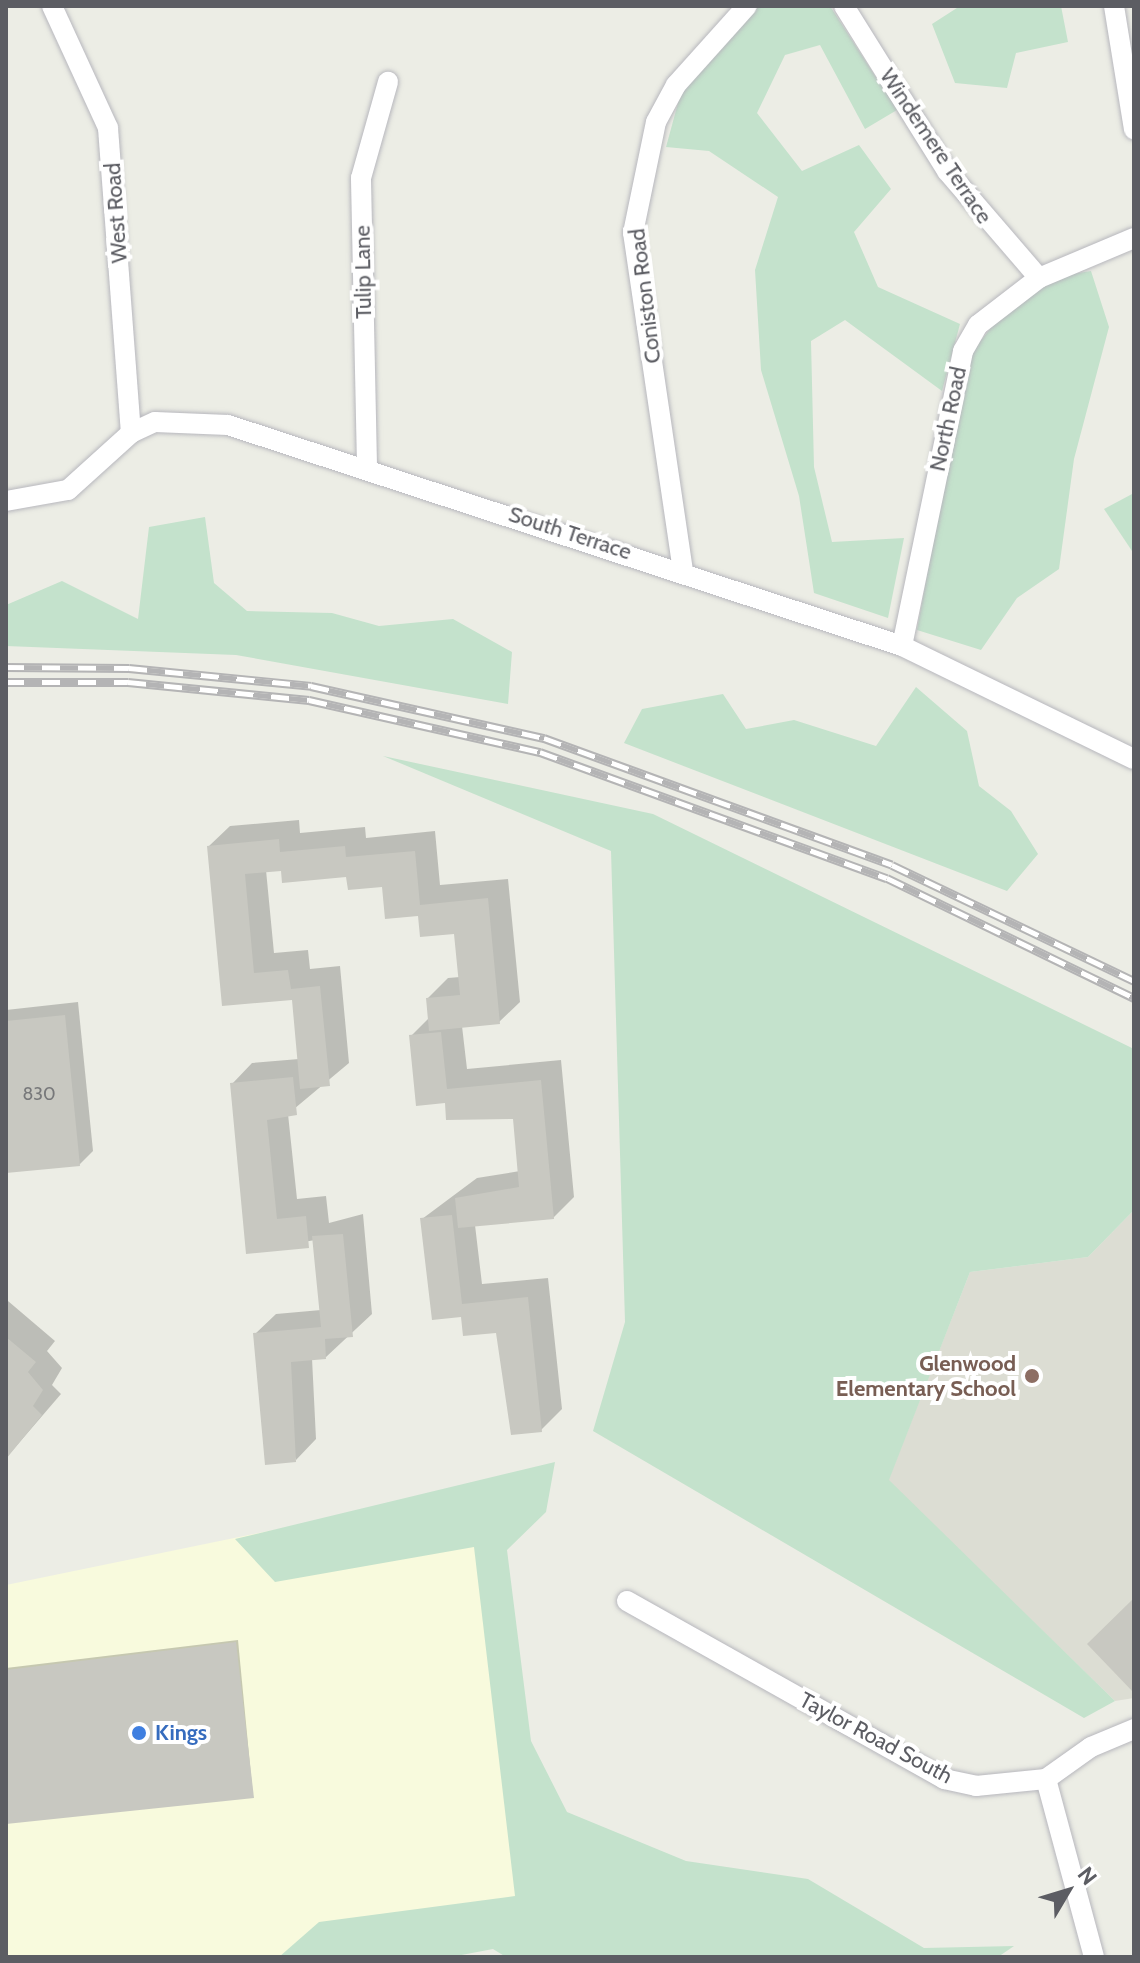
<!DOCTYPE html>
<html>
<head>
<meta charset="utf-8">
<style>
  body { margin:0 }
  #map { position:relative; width:1140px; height:1963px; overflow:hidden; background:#ecede5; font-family:Cabin,sans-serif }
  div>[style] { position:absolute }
  .commercial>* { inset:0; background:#f8fadd }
  .education>* { inset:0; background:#dcddd3 }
  .green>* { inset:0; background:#c4e2cc }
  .shadow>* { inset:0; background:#0003 }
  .building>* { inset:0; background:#c8c8c1 }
  .roads { filter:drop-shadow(0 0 2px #b7b7bd) drop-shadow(0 0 2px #b7b7bd) }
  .minor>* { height:20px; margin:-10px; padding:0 10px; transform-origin:10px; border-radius:10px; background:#fff }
  .rail>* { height:9px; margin-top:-4.5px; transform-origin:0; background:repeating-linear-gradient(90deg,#fff 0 18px,#b4b4b5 0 36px); box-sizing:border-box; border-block:2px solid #b4b4b5 }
  .dots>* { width:22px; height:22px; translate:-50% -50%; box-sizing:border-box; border:4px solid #fff; border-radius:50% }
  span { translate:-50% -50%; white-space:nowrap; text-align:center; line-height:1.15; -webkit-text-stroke:8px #fff; paint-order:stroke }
  .number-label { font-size:18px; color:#77787a }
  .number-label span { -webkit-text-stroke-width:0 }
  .street-label { font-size:22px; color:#5c5d63 }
  .education-label { font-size:22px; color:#785e54; font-weight:700 }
  .right { translate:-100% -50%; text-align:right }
  .shop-label { font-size:22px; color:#366cbe; font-weight:700 }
  .left { translate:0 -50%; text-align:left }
  .frame { position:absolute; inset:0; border:8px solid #5c5d63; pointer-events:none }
  .north { position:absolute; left:1028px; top:1851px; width:80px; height:80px; -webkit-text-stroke:6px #fff; paint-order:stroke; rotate:52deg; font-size:22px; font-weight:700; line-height:32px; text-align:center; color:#5c5d63 }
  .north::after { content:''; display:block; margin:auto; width:28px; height:36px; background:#5c5d63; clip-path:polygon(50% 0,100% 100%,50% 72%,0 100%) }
</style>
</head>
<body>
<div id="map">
  <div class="commercial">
    <div style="clip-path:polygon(492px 1485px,535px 1929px,433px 1957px,6px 1957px,6px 1585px)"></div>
  </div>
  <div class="education">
    <div style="clip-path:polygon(1134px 1210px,1134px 1698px,1115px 1701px,888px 1481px,970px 1272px,1088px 1257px)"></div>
  </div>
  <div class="green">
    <div style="clip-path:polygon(759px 6px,830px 6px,897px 110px,865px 129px,820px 45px,785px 55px,757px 113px,802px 171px,859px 145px,891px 189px,854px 232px,878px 287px,960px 324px,942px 391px,845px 320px,811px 341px,814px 467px,832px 542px,904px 538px,888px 618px,814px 593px,799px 496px,761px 370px,755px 270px,778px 197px,709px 151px,666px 147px,681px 92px)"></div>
    <div style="clip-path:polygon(960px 6px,1061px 6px,1068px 42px,1016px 53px,1007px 88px,955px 83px,932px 24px)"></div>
    <div style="clip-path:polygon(1091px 271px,1109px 327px,1074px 459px,1059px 569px,1017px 598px,981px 650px,917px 630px,966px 359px,1003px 313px,1059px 276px)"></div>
    <div style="clip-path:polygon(1134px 493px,1134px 554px,1104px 509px)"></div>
    <div style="clip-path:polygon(205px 517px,214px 583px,247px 611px,332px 613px,379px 626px,453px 619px,512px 652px,508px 704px,236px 655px,6px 646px,6px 605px,62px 581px,138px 619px,149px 527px)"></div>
    <div style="clip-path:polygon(916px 687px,967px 731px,979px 786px,1011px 811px,1038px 854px,1007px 891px,624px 743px,642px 709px,723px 694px,746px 729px,794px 720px,876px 746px)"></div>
    <div style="clip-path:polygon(383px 756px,653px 814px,1134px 1049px,1134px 1210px,1088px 1257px,970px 1272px,889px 1480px,1115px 1701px,1084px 1718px,593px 1431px,625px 1322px,611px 851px)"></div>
    <div style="clip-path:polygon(555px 1462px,546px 1512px,507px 1550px,531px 1741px,567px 1812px,686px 1861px,808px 1879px,924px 1948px,1014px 1946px,998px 1957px,506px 1957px,493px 1949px,451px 1957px,279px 1957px,319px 1922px,515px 1896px,474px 1547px,275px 1582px,235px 1539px)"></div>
  </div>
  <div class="shadow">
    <div style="clip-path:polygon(299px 820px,300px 833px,365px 827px,366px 838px,435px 831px,440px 885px,508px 879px,520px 1002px,499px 1022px,462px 1026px,467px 1069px,561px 1060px,574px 1197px,553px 1218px,475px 1225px,482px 1284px,548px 1278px,562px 1409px,541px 1430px,498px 1330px,463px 1315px,422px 1219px,477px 1178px,520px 1171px,514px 1116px,446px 1101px,411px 1036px,430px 1017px,428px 998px,448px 978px,460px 977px,456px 932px,384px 885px,348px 875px,266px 870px,274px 953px,308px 950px,310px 969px,340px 966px,349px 1063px,288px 1114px,297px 1199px,326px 1196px,329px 1223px,363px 1214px,372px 1314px,326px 1357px,312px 1358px,316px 1439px,296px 1460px,255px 1334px,276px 1314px,321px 1310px,315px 1240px,248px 1252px,232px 1084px,252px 1063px,299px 1059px,293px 998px,224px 1004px,209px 846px,230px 826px)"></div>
    <div style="clip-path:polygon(78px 1002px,93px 1151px,79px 1165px,6px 1171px,6px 1010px)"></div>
    <div style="clip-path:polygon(8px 1301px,55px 1341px,47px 1351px,62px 1368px,52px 1385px,61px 1394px,6px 1458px)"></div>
    <div style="clip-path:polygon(238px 1640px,253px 1796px,6px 1822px,6px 1668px)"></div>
  </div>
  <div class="building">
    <div style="clip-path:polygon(279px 839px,280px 852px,345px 846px,346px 857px,415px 851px,420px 905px,488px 898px,500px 1024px,429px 1031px,426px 998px,460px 995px,454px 934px,420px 937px,418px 916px,385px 919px,382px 887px,348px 890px,346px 877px,282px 883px,281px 871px,245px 874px,254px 973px,288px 970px,291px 989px,320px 986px,330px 1086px,300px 1089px,292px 1000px,222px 1006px,207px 846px)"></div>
    <div style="clip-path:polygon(65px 1015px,80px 1166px,6px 1173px,6px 1021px)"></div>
    <div style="clip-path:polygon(441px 1032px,447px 1089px,541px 1080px,554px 1219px,458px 1228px,455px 1198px,519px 1187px,513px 1119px,446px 1120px,445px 1103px,416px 1106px,409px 1035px)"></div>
    <div style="clip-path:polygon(293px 1077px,297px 1115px,267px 1120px,277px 1219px,306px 1216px,309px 1248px,246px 1254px,230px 1083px)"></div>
    <div style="clip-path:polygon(452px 1215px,462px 1304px,528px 1297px,542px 1432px,511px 1435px,496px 1333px,463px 1336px,461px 1317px,432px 1320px,420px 1218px)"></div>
    <div style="clip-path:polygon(343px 1234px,353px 1337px,325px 1339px,326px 1359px,291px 1362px,296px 1462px,265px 1465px,253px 1333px,321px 1327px,312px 1236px)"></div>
    <div style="clip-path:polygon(6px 1337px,36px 1362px,28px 1372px,43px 1390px,33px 1406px,42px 1415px,6px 1459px)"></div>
    <div style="clip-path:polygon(1134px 1598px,1134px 1693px,1087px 1644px)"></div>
    <div style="clip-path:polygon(236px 1642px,254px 1798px,6px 1824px,6px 1670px)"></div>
  </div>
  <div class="roads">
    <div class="minor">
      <div style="left:52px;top:6px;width:134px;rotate:65.3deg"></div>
      <div style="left:108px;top:128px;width:306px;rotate:85.7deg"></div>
      <div style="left:844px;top:6px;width:195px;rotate:58deg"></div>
      <div style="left:947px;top:171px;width:141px;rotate:49.3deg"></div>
      <div style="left:1114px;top:6px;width:125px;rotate:80.8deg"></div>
      <div style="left:367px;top:466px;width:288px;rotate:-91.2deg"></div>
      <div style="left:361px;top:178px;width:100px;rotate:-74.3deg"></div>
      <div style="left:6px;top:501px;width:63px;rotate:-10.1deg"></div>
      <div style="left:68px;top:490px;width:85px;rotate:-42.1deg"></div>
      <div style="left:131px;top:433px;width:26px;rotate:-25deg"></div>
      <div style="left:155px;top:422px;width:73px;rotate:2.4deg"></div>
      <div style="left:228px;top:425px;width:709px;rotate:18.15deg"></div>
      <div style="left:902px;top:646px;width:258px;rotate:26deg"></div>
      <div style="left:683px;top:571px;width:342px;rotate:-98.4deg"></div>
      <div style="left:633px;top:233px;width:113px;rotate:-78.3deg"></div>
      <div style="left:656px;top:122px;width:42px;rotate:-61.6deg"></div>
      <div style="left:676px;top:85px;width:106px;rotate:-48.1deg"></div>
      <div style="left:902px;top:646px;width:301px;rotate:-78.3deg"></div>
      <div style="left:963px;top:351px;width:30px;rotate:-60deg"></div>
      <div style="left:978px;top:325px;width:77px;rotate:-37.6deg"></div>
      <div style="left:1039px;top:278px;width:103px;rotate:-22.8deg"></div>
      <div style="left:627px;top:1601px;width:364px;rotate:29.3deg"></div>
      <div style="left:944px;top:1779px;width:33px;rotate:12deg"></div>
      <div style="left:976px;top:1786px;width:70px;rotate:-5.7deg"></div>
      <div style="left:1046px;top:1779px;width:55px;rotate:-35.4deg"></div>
      <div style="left:1091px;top:1747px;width:47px;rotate:-22.7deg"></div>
      <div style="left:1046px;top:1779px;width:184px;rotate:74.9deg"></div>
    </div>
  </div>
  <div class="rail">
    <div style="left:6px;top:667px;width:123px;rotate:0.5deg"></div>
    <div style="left:129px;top:668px;width:183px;rotate:5.6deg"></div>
    <div style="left:311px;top:686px;width:239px;rotate:12.6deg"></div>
    <div style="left:544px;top:738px;width:370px;rotate:20deg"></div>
    <div style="left:892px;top:865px;width:268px;rotate:25.6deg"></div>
    <div style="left:6px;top:682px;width:122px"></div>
    <div style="left:128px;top:682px;width:182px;rotate:5.7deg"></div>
    <div style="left:309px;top:700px;width:237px;rotate:12.7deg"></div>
    <div style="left:540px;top:752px;width:369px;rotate:20deg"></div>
    <div style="left:887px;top:878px;width:275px;rotate:25.9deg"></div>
  </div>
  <div class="dots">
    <div style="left:1032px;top:1376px;background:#8d6e63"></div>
    <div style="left:139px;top:1733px;background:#3f7fe0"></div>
  </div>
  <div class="number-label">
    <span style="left:39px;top:1094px">830</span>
  </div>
  <div class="street-label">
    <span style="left:936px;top:146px;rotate:56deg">Windemere Terrace</span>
    <span style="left:116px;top:213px;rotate:-94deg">West Road</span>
    <span style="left:363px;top:272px;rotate:-91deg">Tulip Lane</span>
    <span style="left:645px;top:296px;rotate:-97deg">Coniston Road</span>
    <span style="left:948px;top:419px;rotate:-78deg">North Road</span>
    <span style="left:570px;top:533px;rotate:18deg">South Terrace</span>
    <span style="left:876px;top:1738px;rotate:28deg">Taylor Road South</span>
  </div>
  <div class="education-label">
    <span class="right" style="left:1016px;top:1376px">Glenwood<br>Elementary School</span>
  </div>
  <div class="shop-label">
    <span class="left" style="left:155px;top:1733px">Kings</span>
  </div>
  <div class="frame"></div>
  <div class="north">N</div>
</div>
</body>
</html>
